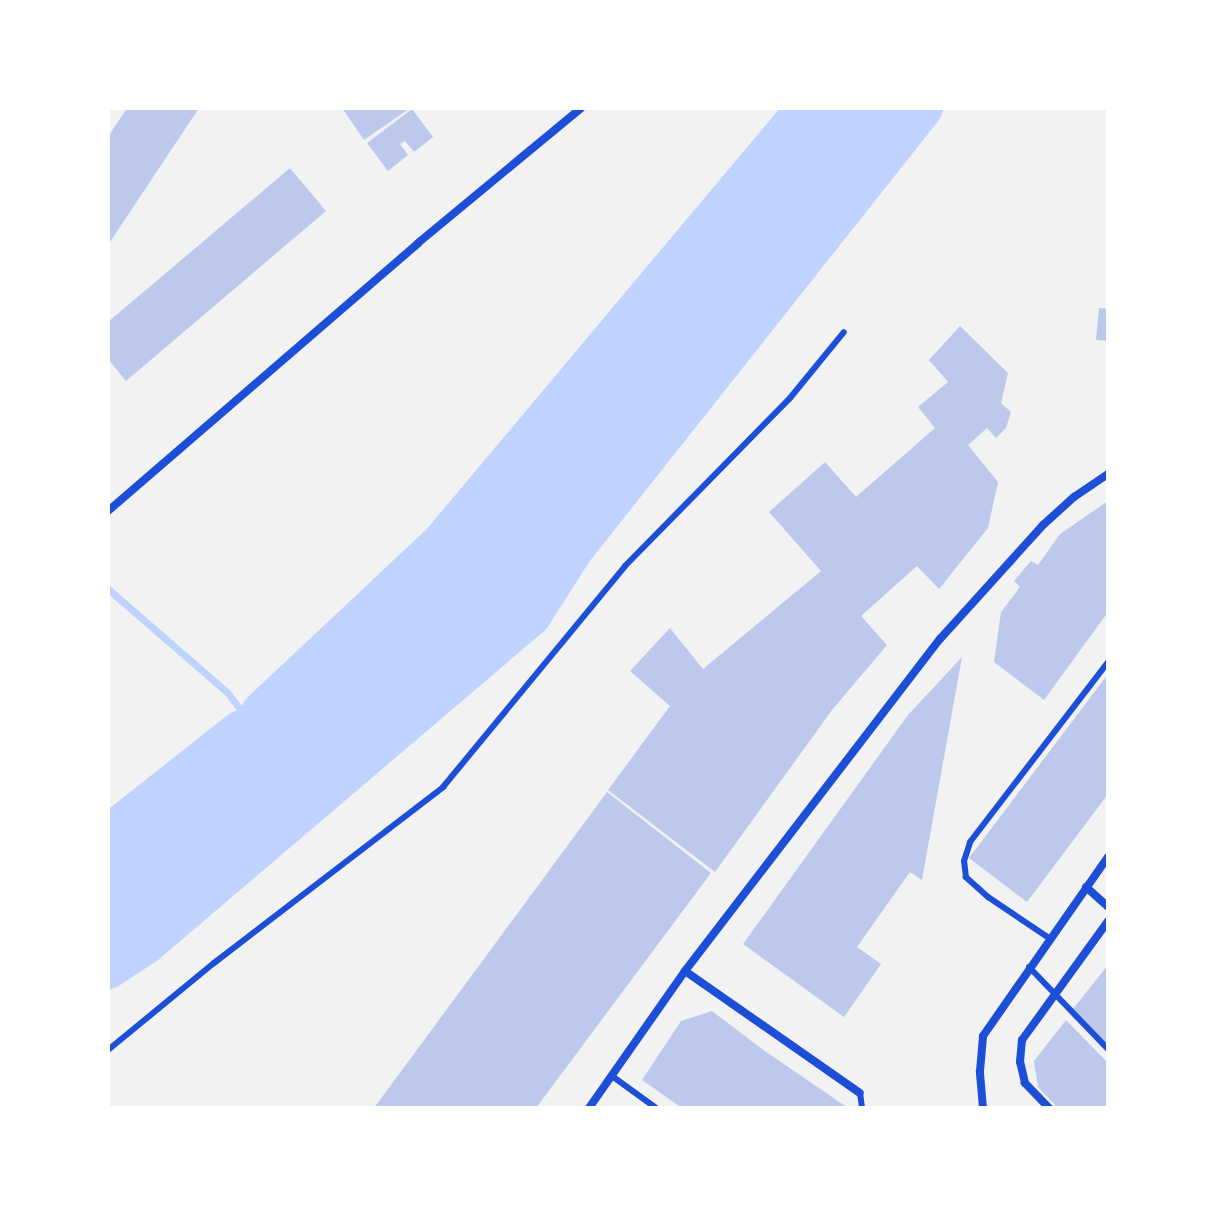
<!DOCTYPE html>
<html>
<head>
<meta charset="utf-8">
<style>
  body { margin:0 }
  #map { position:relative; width:1216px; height:1216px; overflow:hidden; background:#f2f2f2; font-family:Figtree,sans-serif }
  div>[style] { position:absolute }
  .water>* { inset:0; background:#bfd3fe }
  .stream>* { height:7px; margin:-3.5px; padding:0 3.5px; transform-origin:3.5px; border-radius:3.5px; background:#bfd3fe }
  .river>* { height:40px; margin:-20px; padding:0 20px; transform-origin:20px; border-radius:20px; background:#bfd3fe }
  .building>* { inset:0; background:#bdc9ec }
  .service>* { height:6px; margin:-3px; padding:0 3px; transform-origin:3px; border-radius:3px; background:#1d4ed8 }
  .minor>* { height:8px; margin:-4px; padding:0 4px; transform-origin:4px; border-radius:4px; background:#1d4ed8 }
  span { translate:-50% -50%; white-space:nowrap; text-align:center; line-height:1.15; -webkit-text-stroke:7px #fff; paint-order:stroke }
  .frame { position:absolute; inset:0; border:110px solid #fff; pointer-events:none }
</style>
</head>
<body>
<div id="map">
  <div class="water">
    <div style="clip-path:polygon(806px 108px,923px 108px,573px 550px,531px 616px,146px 944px,108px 969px,108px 835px,242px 730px,442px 542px)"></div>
  </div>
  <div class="stream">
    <div style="left:108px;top:589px;width:157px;rotate:40.9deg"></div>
    <div style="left:227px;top:692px;width:45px;rotate:53.1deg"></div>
  </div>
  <div class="river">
    <div style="left:261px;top:712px;width:248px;rotate:-43.2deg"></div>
    <div style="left:442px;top:542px;width:566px;rotate:-50.01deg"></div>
    <div style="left:108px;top:835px;width:169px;rotate:-38.3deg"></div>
    <div style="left:108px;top:969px;width:45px;rotate:-33.3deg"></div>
    <div style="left:146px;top:944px;width:506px;rotate:-40.43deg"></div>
    <div style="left:531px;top:616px;width:78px;rotate:-57.5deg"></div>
    <div style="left:573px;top:550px;width:564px;rotate:-51.63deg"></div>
  </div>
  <div class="building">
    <div style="clip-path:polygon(127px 108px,199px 108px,108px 245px,108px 137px)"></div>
    <div style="clip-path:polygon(342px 108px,410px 108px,364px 140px)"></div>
    <div style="clip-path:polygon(412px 109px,433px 137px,414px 152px,405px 141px,400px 144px,408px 155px,388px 171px,367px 143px)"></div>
    <div style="clip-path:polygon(290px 168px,326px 211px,126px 381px,108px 359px,108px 322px)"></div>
    <div style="clip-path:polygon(1099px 308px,1108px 309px,1108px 341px,1096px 340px)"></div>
    <div style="clip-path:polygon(960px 326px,1008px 373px,1001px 403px,1011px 412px,1006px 428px,996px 438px,987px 428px,968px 445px,998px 482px,988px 528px,939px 589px,917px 566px,861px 616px,887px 645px,832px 710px,715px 872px,608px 790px,670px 706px,630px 671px,670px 628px,703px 669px,821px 571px,769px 512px,825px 462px,856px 497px,935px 428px,918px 407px,948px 382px,929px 360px)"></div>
    <div style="clip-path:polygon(1108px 501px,1108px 612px,1044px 700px,994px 662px,1001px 612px,1020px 587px,1014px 581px,1031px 561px,1038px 565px,1060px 534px)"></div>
    <div style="clip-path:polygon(962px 657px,922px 880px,910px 872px,857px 947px,881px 964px,844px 1017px,743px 944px,908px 715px)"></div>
    <div style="clip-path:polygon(1108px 674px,1108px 794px,1027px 902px,969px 858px)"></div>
    <div style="clip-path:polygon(607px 792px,711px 873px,536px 1108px,374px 1108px)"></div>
    <div style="clip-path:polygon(1108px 965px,1108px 1045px,1073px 1009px)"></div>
    <div style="clip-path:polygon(712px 1011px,762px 1049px,848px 1108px,682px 1108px,642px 1080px,681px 1021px)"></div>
    <div style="clip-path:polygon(1066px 1020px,1108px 1063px,1108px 1108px,1058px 1108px,1038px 1087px,1034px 1061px)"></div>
  </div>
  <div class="service">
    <div style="left:1049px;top:938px;width:73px;rotate:-146.1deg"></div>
    <div style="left:988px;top:897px;width:30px;rotate:-138deg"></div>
    <div style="left:966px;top:877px;width:16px;rotate:-97deg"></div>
    <div style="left:964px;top:861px;width:20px;rotate:-72deg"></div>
    <div style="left:970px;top:842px;width:227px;rotate:-52.5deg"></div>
    <div style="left:1029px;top:967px;width:114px;rotate:46.1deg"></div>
    <div style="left:108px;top:1050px;width:137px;rotate:-39.4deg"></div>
    <div style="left:214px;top:963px;width:289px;rotate:-37.5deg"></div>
    <div style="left:443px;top:787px;width:286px;rotate:-50.5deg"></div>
    <div style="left:625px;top:566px;width:235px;rotate:-45.5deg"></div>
    <div style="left:790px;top:398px;width:85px;rotate:-50.7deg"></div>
    <div style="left:612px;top:1076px;width:54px;rotate:36deg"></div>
    <div style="left:860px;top:1093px;width:15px;rotate:82deg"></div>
  </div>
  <div class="minor">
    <div style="left:108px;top:511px;width:410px;rotate:-40.8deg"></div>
    <div style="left:418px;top:243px;width:212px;rotate:-39.6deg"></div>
    <div style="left:1086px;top:887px;width:30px;rotate:42deg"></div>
    <div style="left:685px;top:971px;width:213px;rotate:34.9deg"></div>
    <div style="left:589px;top:1108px;width:167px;rotate:-55deg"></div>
    <div style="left:685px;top:971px;width:419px;rotate:-52.5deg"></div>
    <div style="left:940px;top:639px;width:154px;rotate:-47.9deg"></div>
    <div style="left:1043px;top:525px;width:42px;rotate:-42.1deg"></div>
    <div style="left:1074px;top:497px;width:41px;rotate:-34.1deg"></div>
    <div style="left:983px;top:1108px;width:37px;rotate:-95deg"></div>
    <div style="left:980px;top:1071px;width:35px;rotate:-85deg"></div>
    <div style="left:983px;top:1036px;width:218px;rotate:-55.1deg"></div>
    <div style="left:1049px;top:1108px;width:35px;rotate:-134deg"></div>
    <div style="left:1025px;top:1083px;width:22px;rotate:-103deg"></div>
    <div style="left:1020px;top:1062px;width:22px;rotate:-85deg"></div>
    <div style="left:1022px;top:1040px;width:147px;rotate:-54.1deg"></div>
  </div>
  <div class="frame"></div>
</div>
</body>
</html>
